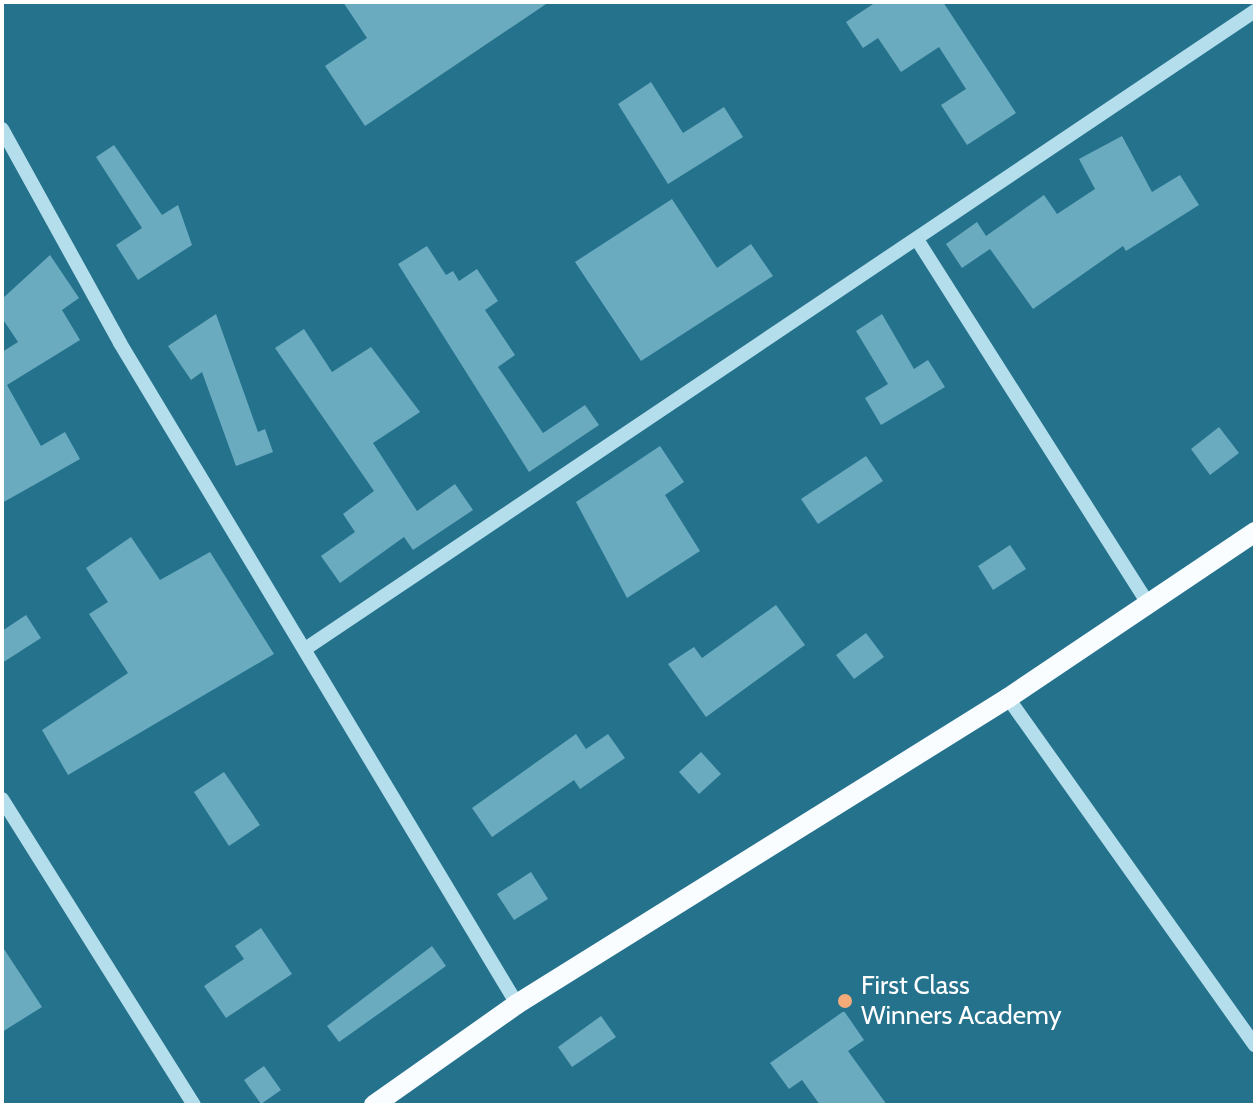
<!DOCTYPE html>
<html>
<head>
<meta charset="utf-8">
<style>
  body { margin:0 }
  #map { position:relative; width:1257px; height:1107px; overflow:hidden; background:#25728d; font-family:Cabin,sans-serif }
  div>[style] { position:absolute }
  .building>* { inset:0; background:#6aabc0 }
  .minor>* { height:14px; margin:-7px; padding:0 7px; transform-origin:7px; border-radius:7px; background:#b4deeb }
  .major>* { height:20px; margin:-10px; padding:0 10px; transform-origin:10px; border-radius:10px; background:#f9fdff }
  .dots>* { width:22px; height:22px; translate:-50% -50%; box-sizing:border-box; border:4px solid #25728d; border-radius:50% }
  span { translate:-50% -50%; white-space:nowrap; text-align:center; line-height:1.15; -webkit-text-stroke:8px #25728d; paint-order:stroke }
  .poi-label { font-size:26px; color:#fff }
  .left { translate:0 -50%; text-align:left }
  .frame { position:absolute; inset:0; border:4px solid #fff; pointer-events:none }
</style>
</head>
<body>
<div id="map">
  <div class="building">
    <div style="clip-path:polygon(343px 2px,549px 2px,365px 126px,325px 66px,367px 38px)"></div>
    <div style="clip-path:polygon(876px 2px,943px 2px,1016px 113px,967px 145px,941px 105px,966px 89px,939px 47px,901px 72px,878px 38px,863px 48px,846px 22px)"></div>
    <div style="clip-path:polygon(651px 82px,683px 133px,724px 107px,743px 137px,668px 184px,618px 104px)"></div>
    <div style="clip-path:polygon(1122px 136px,1152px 192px,1180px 175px,1199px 205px,1126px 251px,1123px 246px,1033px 309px,990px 249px,962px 268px,946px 244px,977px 222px,986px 236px,1044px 195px,1057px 214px,1095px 189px,1079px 159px)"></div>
    <div style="clip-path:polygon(114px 145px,162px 215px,178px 205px,192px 245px,138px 280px,116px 245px,142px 228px,96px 157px)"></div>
    <div style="clip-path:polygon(672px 199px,717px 268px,751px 244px,773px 276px,641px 361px,575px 262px)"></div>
    <div style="clip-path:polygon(427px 246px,446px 275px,453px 271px,459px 281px,477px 269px,498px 301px,485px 310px,515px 355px,498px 367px,543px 433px,585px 405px,599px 425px,529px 472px,398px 264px)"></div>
    <div style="clip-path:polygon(50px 255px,79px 298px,62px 310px,80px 340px,7px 385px,41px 446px,65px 432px,80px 459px,2px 503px,2px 352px,18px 342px,2px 318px,2px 299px)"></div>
    <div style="clip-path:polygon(216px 314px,258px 432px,265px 429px,273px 452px,236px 466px,202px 372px,191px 380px,168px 346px)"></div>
    <div style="clip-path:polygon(882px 314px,914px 369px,928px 360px,945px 387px,881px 425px,865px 398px,888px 384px,856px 331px)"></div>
    <div style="clip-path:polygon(304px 329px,332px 372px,371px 347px,420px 412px,373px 443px,417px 511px,455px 484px,473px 510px,413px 550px,404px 537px,340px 583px,321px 556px,355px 532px,343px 514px,374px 491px,275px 348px)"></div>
    <div style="clip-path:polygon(1219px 427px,1239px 453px,1210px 475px,1191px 449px)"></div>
    <div style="clip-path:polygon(660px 446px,684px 482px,665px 495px,700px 551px,627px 598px,576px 502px)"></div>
    <div style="clip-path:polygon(866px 456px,883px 481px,818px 524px,801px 499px)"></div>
    <div style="clip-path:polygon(131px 537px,160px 580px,210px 552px,274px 654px,68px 775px,42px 730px,128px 673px,89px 614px,108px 602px,86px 568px)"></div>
    <div style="clip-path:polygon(1010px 545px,1026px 569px,993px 590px,978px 566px)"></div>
    <div style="clip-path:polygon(776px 605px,805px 645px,706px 717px,668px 664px,694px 647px,702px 658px)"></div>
    <div style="clip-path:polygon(26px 615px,41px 638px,2px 663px,2px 631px)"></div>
    <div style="clip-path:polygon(866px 633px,884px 657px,854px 679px,836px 655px)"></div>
    <div style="clip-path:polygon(576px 734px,586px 749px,608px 734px,625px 758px,580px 789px,574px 780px,492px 837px,472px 808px)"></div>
    <div style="clip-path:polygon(701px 752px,721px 774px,699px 794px,679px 772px)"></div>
    <div style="clip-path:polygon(224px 772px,260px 825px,229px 846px,194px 792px)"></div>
    <div style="clip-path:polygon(531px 872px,548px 899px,514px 920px,497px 894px)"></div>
    <div style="clip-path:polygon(261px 928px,292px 974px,226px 1018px,204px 986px,244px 959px,235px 946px)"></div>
    <div style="clip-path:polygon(2px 946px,42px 1007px,2px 1032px)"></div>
    <div style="clip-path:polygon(432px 946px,446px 966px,339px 1042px,327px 1026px)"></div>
    <div style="clip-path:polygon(844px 1011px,864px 1040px,848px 1051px,887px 1105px,820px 1105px,802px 1080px,789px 1089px,770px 1063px)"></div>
    <div style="clip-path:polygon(601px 1016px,616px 1037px,572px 1067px,558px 1047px)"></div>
    <div style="clip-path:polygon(264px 1066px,281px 1090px,261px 1104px,244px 1080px)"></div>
  </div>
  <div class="minor">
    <div style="left:2px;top:129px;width:244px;rotate:61.1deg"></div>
    <div style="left:120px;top:343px;width:771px;rotate:59.01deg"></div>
    <div style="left:918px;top:241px;width:430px;rotate:57.6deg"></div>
    <div style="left:308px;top:647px;width:1141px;rotate:-33.89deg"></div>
    <div style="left:1008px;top:698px;width:426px;rotate:54.6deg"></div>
    <div style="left:2px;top:799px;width:361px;rotate:57.9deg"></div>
  </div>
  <div class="major">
    <div style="left:374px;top:1105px;width:175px;rotate:-35.2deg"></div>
    <div style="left:517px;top:1004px;width:579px;rotate:-31.93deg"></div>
    <div style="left:1008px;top:698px;width:298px;rotate:-33.9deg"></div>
  </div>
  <div class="dots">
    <div style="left:845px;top:1001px;background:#f5ab79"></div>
  </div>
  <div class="poi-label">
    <span class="left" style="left:861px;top:1001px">First Class<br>Winners Academy</span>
  </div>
  <div class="frame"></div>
</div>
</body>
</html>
